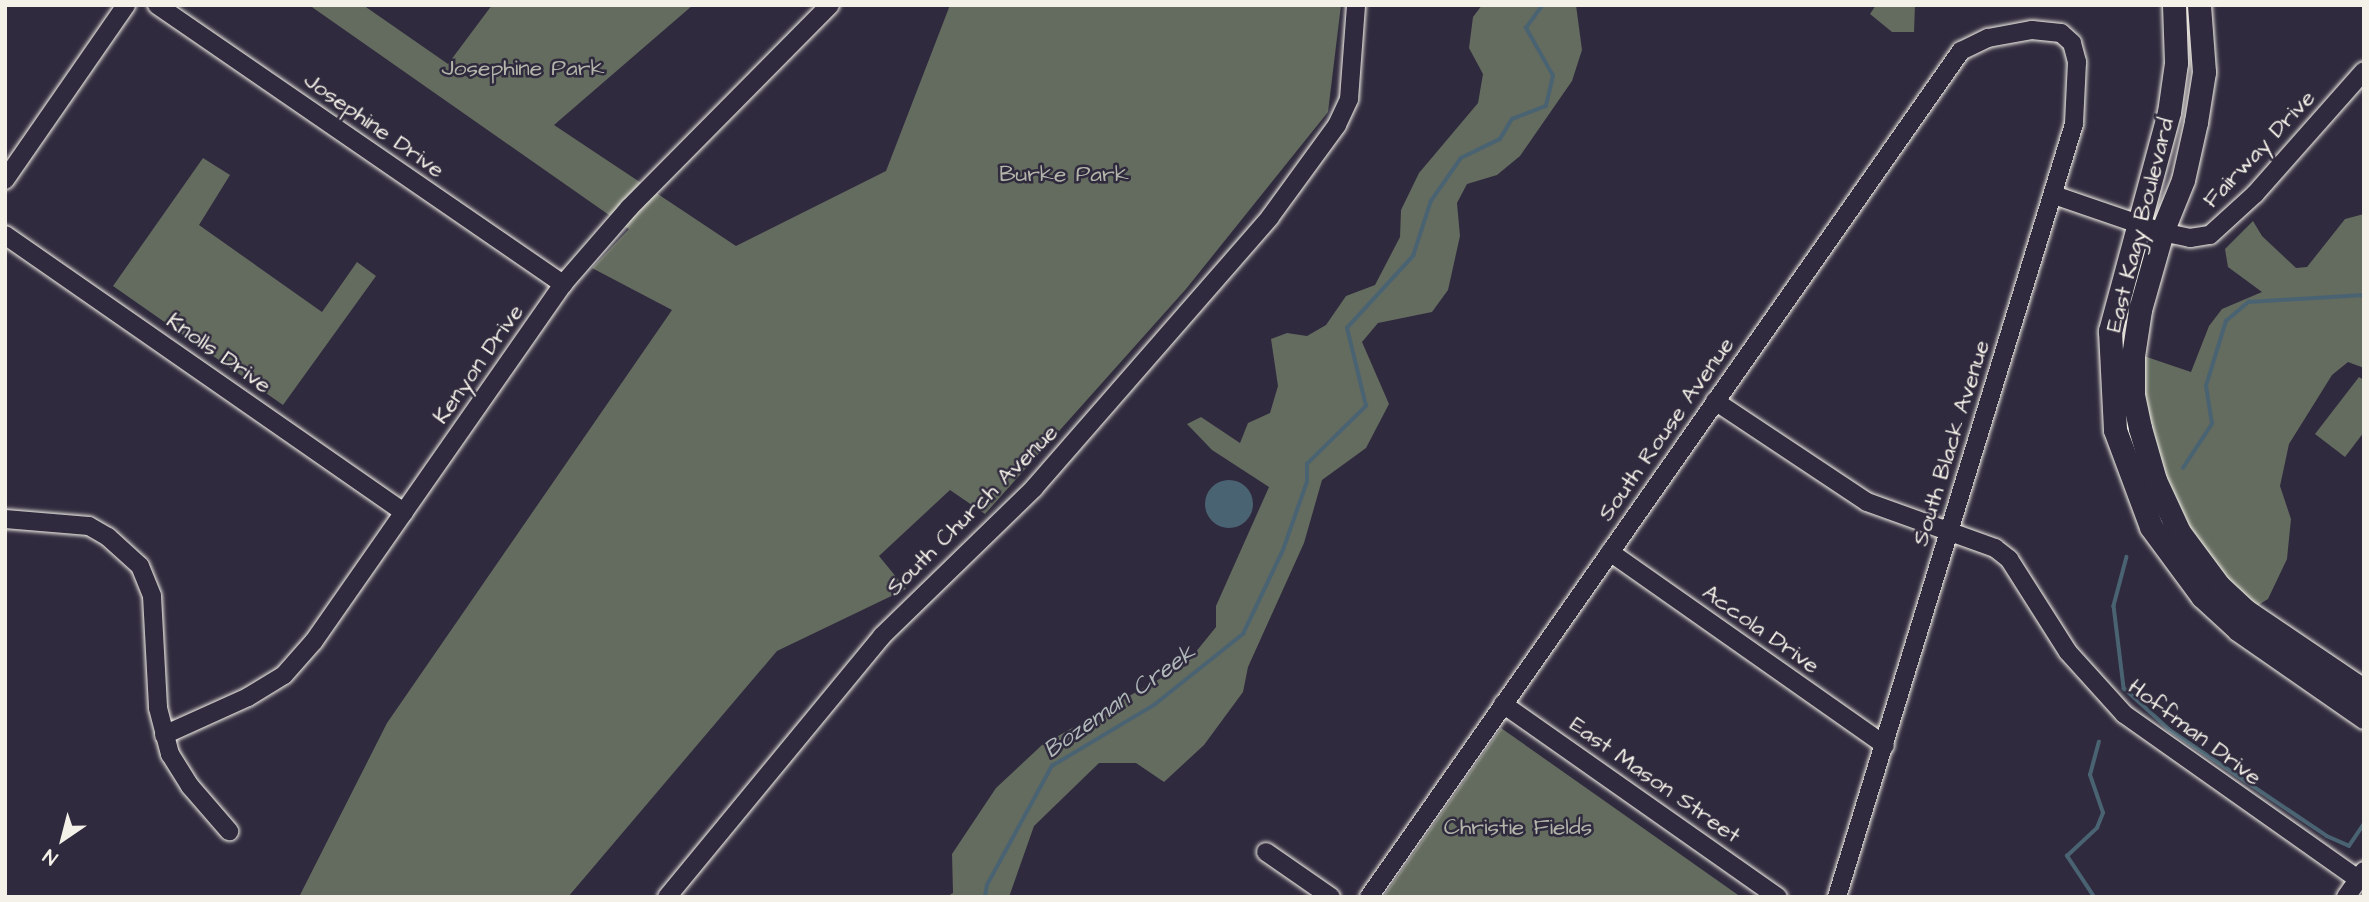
<!DOCTYPE html>
<html>
<head>
<meta charset="utf-8">
<style>
  body { margin:0 }
  #map { position:relative; width:2369px; height:902px; overflow:hidden; background:#2f2a3d; font-family:"Architects Daughter",sans-serif }
  div>[style] { position:absolute }
  .green>* { inset:0; background:#646b5f }
  .water>* { inset:0; background:#4a6372 }
  .round { border-radius:50% }
  .stream>* { height:3.5px; margin:-1.75px; padding:0 1.75px; transform-origin:1.75px; border-radius:1.75px; background:#4a6372 }
  .roads { filter:drop-shadow(0 0 2px #f4f1e8) drop-shadow(0 0 2px #f4f1e8) }
  .minor>* { height:18px; margin:-9px; padding:0 9px; transform-origin:9px; border-radius:9px; background:#2f2a3d }
  .major>* { height:23px; margin:-11.5px; padding:0 11.5px; transform-origin:11.5px; border-radius:11.5px; background:#2f2a3d }
  span { translate:-50% -50%; white-space:nowrap; text-align:center; line-height:1.15; -webkit-text-stroke:5px #2f2a3d; paint-order:stroke }
  .park-label { font-size:23px; color:#b3b5aa }
  .street-label { font-size:23px; color:#f4f1e8 }
  .water-label { font-size:24px; color:#b0b8b9; font-style:italic }
  .frame { position:absolute; inset:0; border:7px solid #f4f1e8; pointer-events:none }
  .north { position:absolute; left:28px; top:804px; width:70px; height:70px; -webkit-text-stroke:5px #2f2a3d; paint-order:stroke; rotate:215deg; font-size:19px; font-weight:700; line-height:28px; text-align:center; color:#f4f1e8 }
  .north::after { content:''; display:block; margin:auto; width:24px; height:32px; background:#f4f1e8; clip-path:polygon(50% 0,100% 100%,50% 72%,0 100%) }
</style>
</head>
<body>
<div id="map">
  <div class="green">
    <div style="clip-path:polygon(309px 5px,363px 5px,448px 64px,492px 5px,693px 5px,554px 125px,736px 246px,886px 171px,950px 5px,1341px 5px,1328px 112px,1186px 289px,985px 514px,950px 490px,879px 556px,906px 589px,777px 651px,568px 897px,299px 897px,387px 723px,672px 310px,592px 268px,629px 229px)"></div>
    <div style="clip-path:polygon(1482px 5px,1576px 5px,1582px 50px,1572px 81px,1520px 156px,1497px 175px,1467px 184px,1457px 203px,1460px 236px,1448px 290px,1432px 312px,1378px 323px,1362px 342px,1389px 404px,1366px 448px,1322px 480px,1304px 543px,1248px 667px,1243px 692px,1204px 745px,1164px 782px,1136px 763px,1099px 763px,1034px 826px,1009px 897px,946px 897px,953px 893px,952px 854px,996px 788px,1042px 745px,1186px 664px,1216px 627px,1216px 606px,1269px 487px,1212px 450px,1187px 424px,1201px 417px,1240px 443px,1248px 423px,1270px 413px,1278px 386px,1271px 339px,1287px 333px,1307px 336px,1326px 325px,1346px 296px,1375px 285px,1400px 237px,1401px 210px,1419px 173px,1478px 103px,1483px 74px,1469px 48px,1473px 17px)"></div>
    <div style="clip-path:polygon(1876px 5px,1915px 5px,1914px 32px,1892px 32px,1870px 14px)"></div>
    <div style="clip-path:polygon(203px 158px,230px 175px,199px 225px,322px 312px,357px 262px,376px 276px,283px 405px,113px 286px)"></div>
    <div style="clip-path:polygon(2364px 214px,2364px 368px,2348px 362px,2332px 375px,2289px 444px,2280px 486px,2291px 519px,2287px 559px,2268px 599px,2255px 607px,2207px 562px,2162px 480px,2143px 409px,2141px 355px,2191px 372px,2209px 326px,2222px 309px,2262px 292px,2228px 267px,2225px 249px,2253px 221px,2262px 236px,2296px 268px,2307px 267px,2345px 219px)"></div>
    <div style="clip-path:polygon(2359px 377px,2364px 380px,2364px 432px,2345px 457px,2315px 434px)"></div>
    <div style="clip-path:polygon(1501px 728px,1741px 897px,1383px 897px)"></div>
  </div>
  <div class="water">
    <div class="round" style="left:1205px;top:480px;width:48px;height:48px"></div>
  </div>
  <div class="stream">
    <div style="left:2183px;top:468px;width:53px;rotate:-56.6deg"></div>
    <div style="left:2212px;top:424px;width:38px;rotate:-99deg"></div>
    <div style="left:2206px;top:386px;width:68px;rotate:-72.9deg"></div>
    <div style="left:2226px;top:321px;width:30px;rotate:-40deg"></div>
    <div style="left:2249px;top:302px;width:115px;rotate:-3.5deg"></div>
    <div style="left:2127px;top:557px;width:51px;rotate:104.9deg"></div>
    <div style="left:2114px;top:606px;width:83px;rotate:83deg"></div>
    <div style="left:2124px;top:688px;width:62px;rotate:42.4deg"></div>
    <div style="left:2170px;top:730px;width:189px;rotate:34deg"></div>
    <div style="left:2327px;top:836px;width:24px;rotate:24deg"></div>
    <div style="left:2349px;top:846px;width:27px;rotate:-56deg"></div>
    <div style="left:985px;top:897px;width:12px;rotate:-81deg"></div>
    <div style="left:987px;top:885px;width:136px;rotate:-61.4deg"></div>
    <div style="left:1052px;top:766px;width:119px;rotate:-30.9deg"></div>
    <div style="left:1154px;top:705px;width:114px;rotate:-38.6deg"></div>
    <div style="left:1243px;top:634px;width:93px;rotate:-64.5deg"></div>
    <div style="left:1283px;top:550px;width:72px;rotate:-70.6deg"></div>
    <div style="left:1307px;top:482px;width:18px;rotate:-90deg"></div>
    <div style="left:1307px;top:464px;width:83px;rotate:-44.5deg"></div>
    <div style="left:1366px;top:406px;width:80px;rotate:-103.7deg"></div>
    <div style="left:1347px;top:328px;width:98px;rotate:-47.5deg"></div>
    <div style="left:1413px;top:256px;width:58px;rotate:-71.9deg"></div>
    <div style="left:1431px;top:201px;width:52px;rotate:-55.1deg"></div>
    <div style="left:1461px;top:158px;width:43px;rotate:-26deg"></div>
    <div style="left:1500px;top:139px;width:23px;rotate:-59deg"></div>
    <div style="left:1512px;top:119px;width:36px;rotate:-21deg"></div>
    <div style="left:1546px;top:106px;width:31px;rotate:-77deg"></div>
    <div style="left:1553px;top:76px;width:55px;rotate:-119.4deg"></div>
    <div style="left:1526px;top:28px;width:29px;rotate:-54deg"></div>
    <div style="left:2094px;top:897px;width:49px;rotate:-123.4deg"></div>
    <div style="left:2067px;top:856px;width:41px;rotate:-43deg"></div>
    <div style="left:2097px;top:828px;width:16px;rotate:-68deg"></div>
    <div style="left:2103px;top:813px;width:40px;rotate:-108.9deg"></div>
    <div style="left:2090px;top:775px;width:34px;rotate:-75deg"></div>
  </div>
  <div class="roads">
    <div class="minor">
      <div style="left:157px;top:5px;width:493px;rotate:34.5deg"></div>
      <div style="left:5px;top:180px;width:213px;rotate:-55.3deg"></div>
      <div style="left:2054px;top:195px;width:114px;rotate:18.9deg"></div>
      <div style="left:2162px;top:232px;width:29px;rotate:12deg"></div>
      <div style="left:2190px;top:238px;width:20px;rotate:-9deg"></div>
      <div style="left:2210px;top:235px;width:61px;rotate:-42.3deg"></div>
      <div style="left:2255px;top:194px;width:164px;rotate:-48.5deg"></div>
      <div style="left:5px;top:235px;width:486px;rotate:34.8deg"></div>
      <div style="left:1715px;top:401px;width:182px;rotate:33.6deg"></div>
      <div style="left:1867px;top:502px;width:136px;rotate:19.8deg"></div>
      <div style="left:1995px;top:548px;width:18px;rotate:38deg"></div>
      <div style="left:2009px;top:559px;width:110px;rotate:57.6deg"></div>
      <div style="left:2068px;top:652px;width:84px;rotate:47.9deg"></div>
      <div style="left:2124px;top:714px;width:286px;rotate:35.2deg"></div>
      <div style="left:5px;top:519px;width:84px;rotate:4.8deg"></div>
      <div style="left:89px;top:526px;width:22px;rotate:30deg"></div>
      <div style="left:108px;top:537px;width:43px;rotate:42.2deg"></div>
      <div style="left:140px;top:566px;width:32px;rotate:68deg"></div>
      <div style="left:152px;top:596px;width:112px;rotate:86.9deg"></div>
      <div style="left:158px;top:708px;width:48px;rotate:75.4deg"></div>
      <div style="left:170px;top:754px;width:38px;rotate:58deg"></div>
      <div style="left:190px;top:786px;width:60px;rotate:49.1deg"></div>
      <div style="left:1610px;top:552px;width:336px;rotate:35.1deg"></div>
      <div style="left:1503px;top:704px;width:336px;rotate:35.1deg"></div>
      <div style="left:164px;top:735px;width:92px;rotate:-24.3deg"></div>
      <div style="left:248px;top:697px;width:42px;rotate:-31.4deg"></div>
      <div style="left:284px;top:675px;width:45px;rotate:-48.6deg"></div>
      <div style="left:314px;top:641px;width:435px;rotate:-55.1deg"></div>
      <div style="left:563px;top:284px;width:101px;rotate:-49deg"></div>
      <div style="left:629px;top:208px;width:286px;rotate:-45.3deg"></div>
      <div style="left:1266px;top:852px;width:79px;rotate:34.7deg"></div>
      <div style="left:667px;top:897px;width:338px;rotate:-50.5deg"></div>
      <div style="left:882px;top:636px;width:212px;rotate:-44.2deg"></div>
      <div style="left:1034px;top:488px;width:359px;rotate:-48.9deg"></div>
      <div style="left:1270px;top:217px;width:114px;rotate:-53.9deg"></div>
      <div style="left:1337px;top:125px;width:29px;rotate:-65deg"></div>
      <div style="left:1349px;top:99px;width:94px;rotate:-85.7deg"></div>
      <div style="left:1369px;top:897px;width:1033px;rotate:-55.02deg"></div>
      <div style="left:1961px;top:51px;width:30px;rotate:-26deg"></div>
      <div style="left:1988px;top:38px;width:45px;rotate:-10.3deg"></div>
      <div style="left:2032px;top:30px;width:29px;rotate:6deg"></div>
      <div style="left:2061px;top:33px;width:15px;rotate:42deg"></div>
      <div style="left:2072px;top:43px;width:20px;rotate:75deg"></div>
      <div style="left:2077px;top:62px;width:62px;rotate:92.8deg"></div>
      <div style="left:2074px;top:124px;width:809px;rotate:107.05deg"></div>
      <div style="left:2346px;top:897px;width:32px;rotate:-55deg"></div>
    </div>
    <div class="major">
      <div style="left:2174px;top:5px;width:58px;rotate:88deg"></div>
      <div style="left:2176px;top:63px;width:49px;rotate:98.1deg"></div>
      <div style="left:2169px;top:112px;width:227px;rotate:105.1deg"></div>
      <div style="left:2110px;top:331px;width:99px;rotate:87.1deg"></div>
      <div style="left:2115px;top:430px;width:103px;rotate:69.6deg"></div>
      <div style="left:2151px;top:527px;width:86px;rotate:53.5deg"></div>
      <div style="left:2202px;top:596px;width:50px;rotate:42.6deg"></div>
      <div style="left:2239px;top:630px;width:152px;rotate:34.8deg"></div>
      <div style="left:2199px;top:5px;width:67px;rotate:85.7deg"></div>
      <div style="left:2204px;top:72px;width:51px;rotate:99.1deg"></div>
      <div style="left:2196px;top:122px;width:59px;rotate:102.6deg"></div>
      <div style="left:2183px;top:180px;width:56px;rotate:112deg"></div>
      <div style="left:2162px;top:232px;width:81px;rotate:105.8deg"></div>
      <div style="left:2140px;top:310px;width:47px;rotate:98.7deg"></div>
      <div style="left:2133px;top:356px;width:39px;rotate:90deg"></div>
      <div style="left:2133px;top:395px;width:34px;rotate:78deg"></div>
      <div style="left:2140px;top:428px;width:54px;rotate:73.9deg"></div>
      <div style="left:2155px;top:480px;width:57px;rotate:65.2deg"></div>
      <div style="left:2179px;top:532px;width:67px;rotate:53.5deg"></div>
      <div style="left:2219px;top:586px;width:37px;rotate:43deg"></div>
      <div style="left:2246px;top:611px;width:143px;rotate:34.1deg"></div>
    </div>
  </div>
  <div class="park-label">
    <span style="left:523px;top:68px">Josephine Park</span>
    <span style="left:1064px;top:174px">Burke Park</span>
    <span style="left:1518px;top:827px">Christie Fields</span>
  </div>
  <div class="street-label">
    <span style="left:374px;top:125px;rotate:35deg">Josephine Drive</span>
    <span style="left:2259px;top:149px;rotate:-47deg">Fairway Drive</span>
    <span style="left:2140px;top:225px;rotate:-76deg">East Kagy Boulevard</span>
    <span style="left:219px;top:353px;rotate:35deg">Knolls Drive</span>
    <span style="left:478px;top:364px;rotate:-55deg">Kenyon Drive</span>
    <span style="left:1666px;top:429px;rotate:-55deg">South Rouse Avenue</span>
    <span style="left:1951px;top:443px;rotate:-73deg">South Black Avenue</span>
    <span style="left:972px;top:510px;rotate:-45deg">South Church Avenue</span>
    <span style="left:1761px;top:629px;rotate:35deg">Accola Drive</span>
    <span style="left:2195px;top:732px;rotate:37deg">Hoffman Drive</span>
    <span style="left:1655px;top:780px;rotate:35deg">East Mason Street</span>
  </div>
  <div class="water-label">
    <span style="left:1120px;top:702px;rotate:-35deg">Bozeman Creek</span>
  </div>
  <div class="frame"></div>
  <div class="north">N</div>
</div>
</body>
</html>
